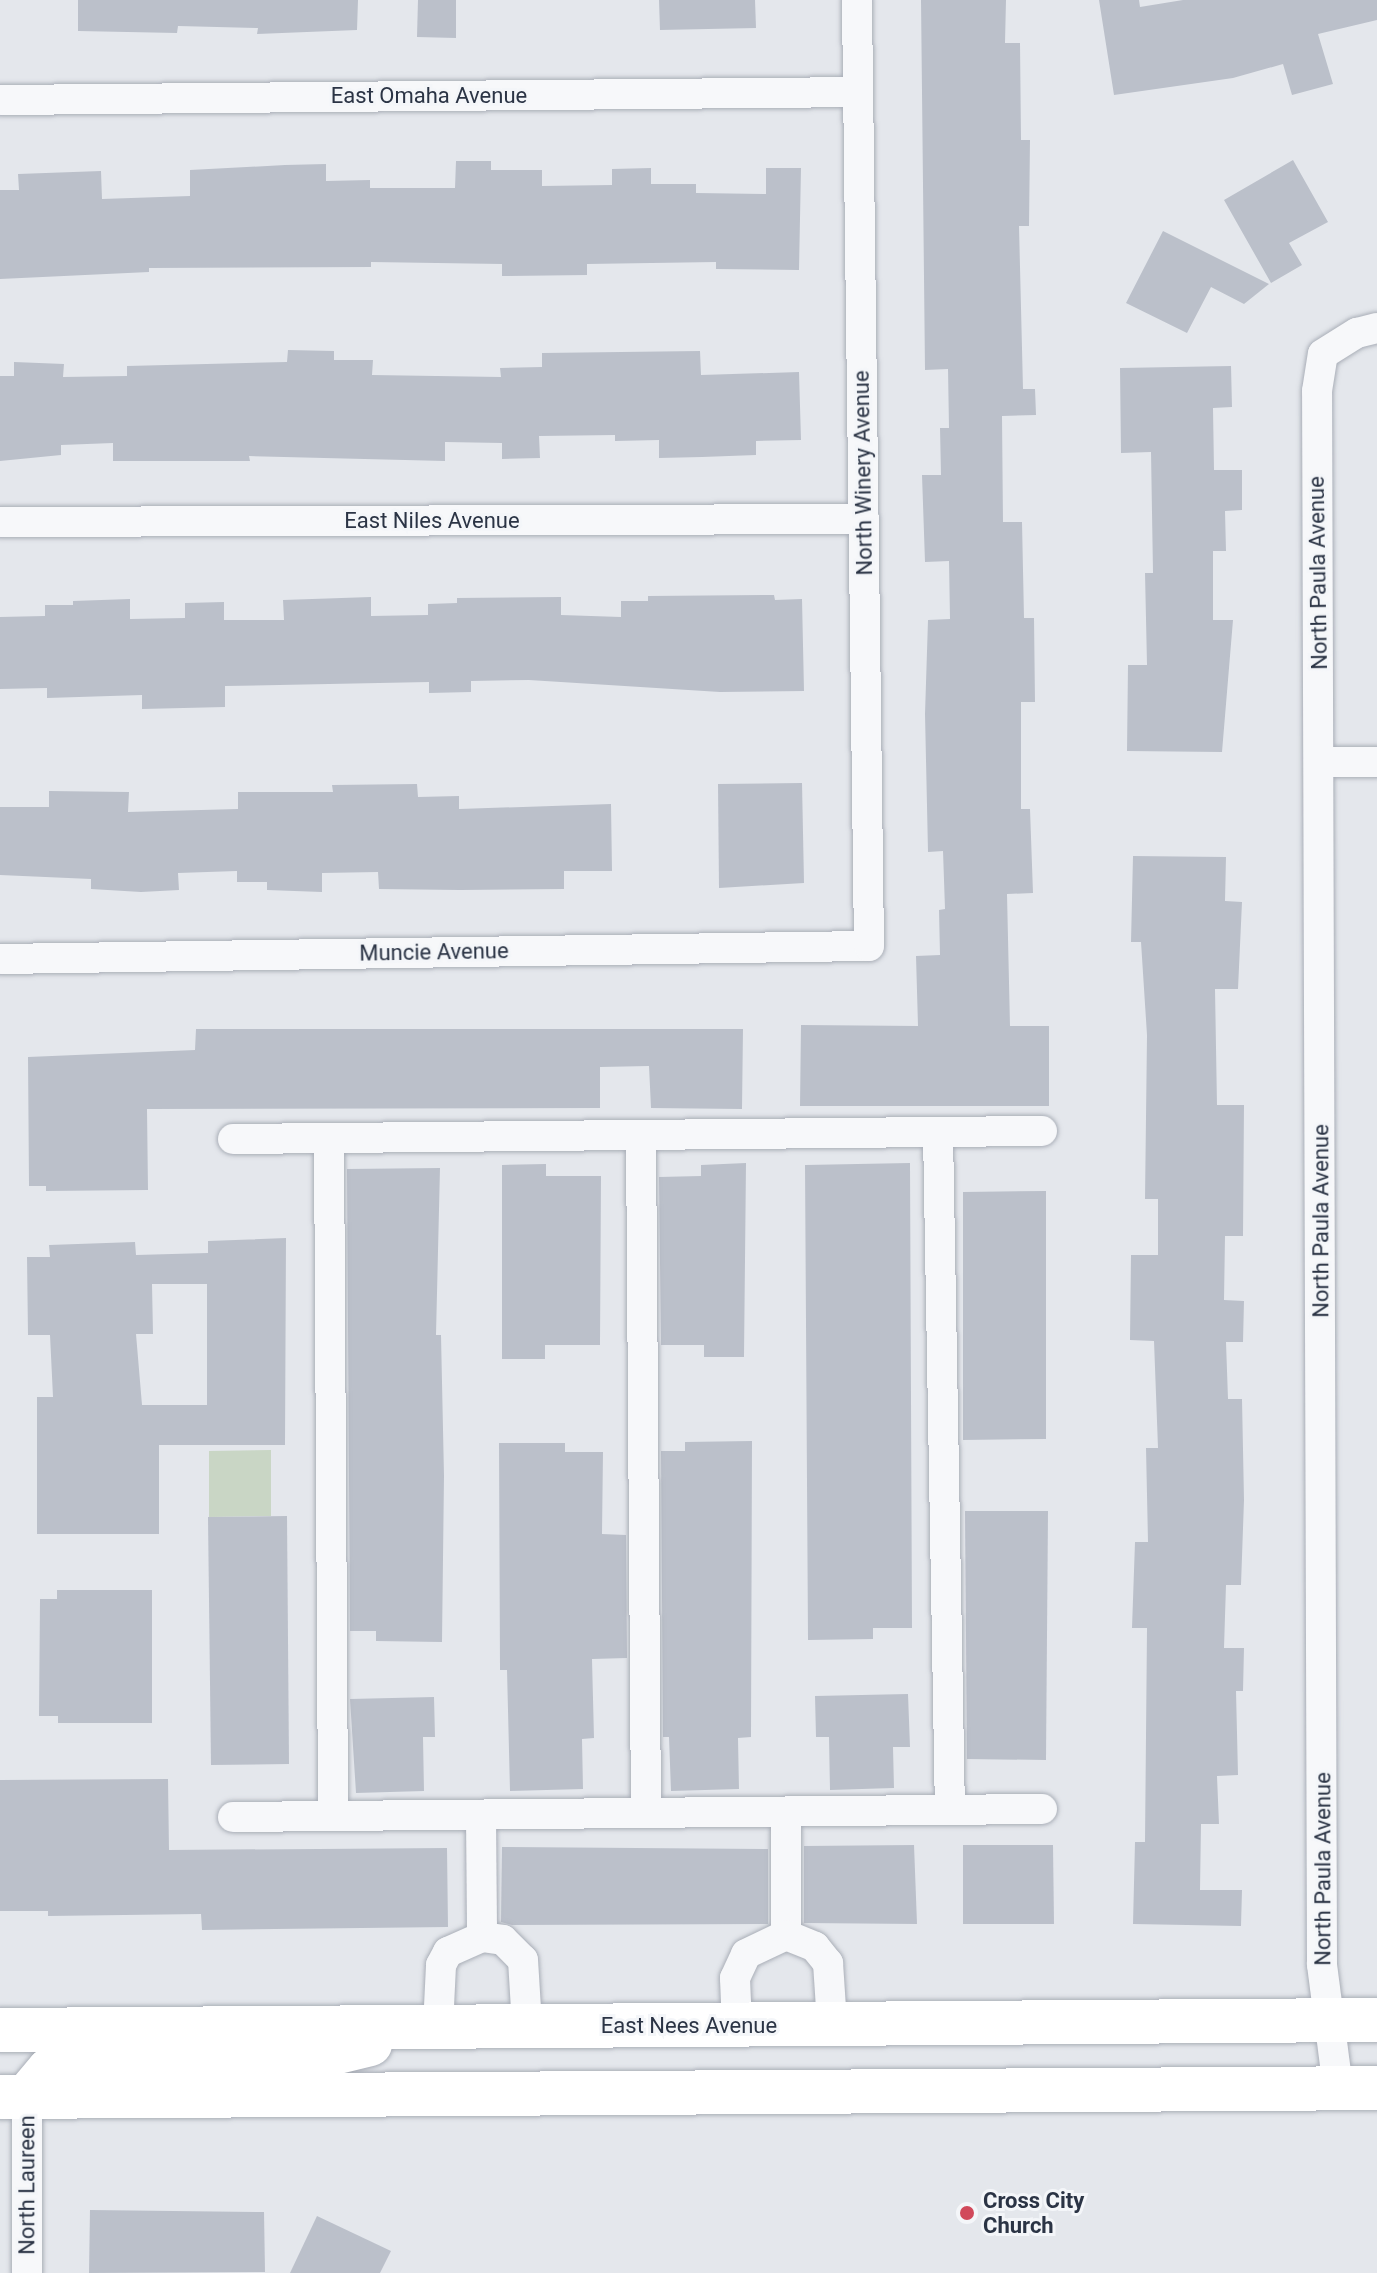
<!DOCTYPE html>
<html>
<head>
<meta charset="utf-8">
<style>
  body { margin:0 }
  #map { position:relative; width:1377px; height:2273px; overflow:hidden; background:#e4e7ec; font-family:Roboto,sans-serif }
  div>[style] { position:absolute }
  .green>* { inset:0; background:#c9d6c5 }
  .building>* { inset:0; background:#bbc0ca }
  .roads { filter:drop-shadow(0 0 2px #a9aeb7) drop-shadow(0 0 2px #a9aeb7) }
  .minor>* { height:30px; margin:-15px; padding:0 15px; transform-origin:15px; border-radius:15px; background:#f7f8fa }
  .secondary>* { height:44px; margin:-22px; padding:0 22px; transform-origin:22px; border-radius:22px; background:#fff }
  .dots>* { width:22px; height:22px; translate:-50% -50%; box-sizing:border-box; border:4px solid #f4f6f9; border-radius:50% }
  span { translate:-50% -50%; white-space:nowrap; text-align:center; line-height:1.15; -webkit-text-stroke:6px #f4f6f9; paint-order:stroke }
  .street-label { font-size:22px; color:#2b3445 }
  .poi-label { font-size:22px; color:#2b3445; font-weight:700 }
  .left { translate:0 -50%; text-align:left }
</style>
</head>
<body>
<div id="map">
  <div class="green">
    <div style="clip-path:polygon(271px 1450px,271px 1516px,209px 1517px,209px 1451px)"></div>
  </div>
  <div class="building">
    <div style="clip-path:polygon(78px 0,358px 0,357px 30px,257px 34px,258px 28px,178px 26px,177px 33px,78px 31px)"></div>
    <div style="clip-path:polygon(418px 0,456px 0,456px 38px,417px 37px)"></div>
    <div style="clip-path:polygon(659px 0,755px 0,756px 28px,660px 30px)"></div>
    <div style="clip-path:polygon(921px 0,1006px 0,1005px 43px,1020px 43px,1021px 140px,1030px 140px,1029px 226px,1019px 226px,1023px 389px,1035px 389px,1036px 415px,1002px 416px,1003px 522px,1022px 522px,1024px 618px,1034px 618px,1035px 702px,1021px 702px,1021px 809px,1030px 809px,1033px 893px,1007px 894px,1010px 1026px,1049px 1026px,1049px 1106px,800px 1106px,801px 1025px,918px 1026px,916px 956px,940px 955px,939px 910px,945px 909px,943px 851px,928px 852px,925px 714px,928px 620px,950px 619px,949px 561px,925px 562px,922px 475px,941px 475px,940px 428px,949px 428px,948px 369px,925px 370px)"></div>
    <div style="clip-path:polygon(1099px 0,1139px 0,1140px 7px,1183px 0,1377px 0,1377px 20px,1318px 34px,1333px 84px,1292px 95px,1283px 64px,1233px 78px,1114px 95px)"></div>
    <div style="clip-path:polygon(1293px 160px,1328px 222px,1289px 243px,1302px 265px,1271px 283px,1224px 200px)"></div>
    <div style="clip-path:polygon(456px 161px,491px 161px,491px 170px,542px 170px,542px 186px,612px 185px,612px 169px,651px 168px,651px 184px,696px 184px,696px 193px,766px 194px,766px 168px,801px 168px,799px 270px,716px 269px,716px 262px,587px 264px,587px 275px,502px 276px,502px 264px,371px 262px,371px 267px,149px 268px,149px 272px,0 279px,0 190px,19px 190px,18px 174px,101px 171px,102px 199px,190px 196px,190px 170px,285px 165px,326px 164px,326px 181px,370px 180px,370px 188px,455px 188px)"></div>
    <div style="clip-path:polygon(1163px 231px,1269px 284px,1244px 304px,1211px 287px,1187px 333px,1126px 303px)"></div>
    <div style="clip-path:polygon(288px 350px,334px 351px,334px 360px,373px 360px,372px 375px,501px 377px,500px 368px,542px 367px,542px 353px,700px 351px,701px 375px,799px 372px,801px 440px,756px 441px,756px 455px,702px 457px,659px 458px,659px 440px,615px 441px,615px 435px,539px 436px,540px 458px,502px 459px,502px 443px,445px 442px,445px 461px,249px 456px,250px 461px,113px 461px,113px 443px,61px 445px,61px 455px,0 461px,0 376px,14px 376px,14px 362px,64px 364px,63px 377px,127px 376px,127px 366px,287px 362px)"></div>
    <div style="clip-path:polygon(1231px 366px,1232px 407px,1213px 408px,1214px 470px,1242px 470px,1242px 510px,1225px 511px,1226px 551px,1213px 551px,1213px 620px,1233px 620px,1222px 752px,1127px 751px,1128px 665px,1147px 665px,1145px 573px,1153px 573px,1151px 452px,1121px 453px,1120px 368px)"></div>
    <div style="clip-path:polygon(774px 595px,775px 600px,802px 599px,804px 691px,720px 692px,529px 680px,471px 681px,471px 692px,429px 693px,429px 682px,225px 686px,225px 707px,142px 709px,142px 695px,47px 698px,47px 688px,0 689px,0 617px,45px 616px,45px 605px,73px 605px,73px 601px,130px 599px,130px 619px,185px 618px,185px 603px,224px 602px,224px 620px,284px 620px,283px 600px,371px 597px,371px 616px,428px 615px,428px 604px,457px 603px,457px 598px,561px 597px,561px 615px,621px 617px,621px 601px,648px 601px,648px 596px)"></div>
    <div style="clip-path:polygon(802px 783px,804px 883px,719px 888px,718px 784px)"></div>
    <div style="clip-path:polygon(417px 784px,418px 797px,459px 796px,459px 809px,611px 804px,612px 871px,564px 871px,564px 889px,460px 890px,379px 889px,378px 872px,322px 873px,322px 892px,267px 890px,267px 882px,237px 882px,237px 871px,178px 873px,179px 890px,141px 892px,91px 889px,91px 879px,0 875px,0 807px,49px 807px,49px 791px,129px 792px,128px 812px,238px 809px,238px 792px,333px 792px,332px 785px)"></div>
    <div style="clip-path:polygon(1133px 856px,1226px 857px,1225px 901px,1242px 902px,1238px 989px,1215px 989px,1217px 1105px,1244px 1105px,1243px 1236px,1225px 1236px,1224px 1300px,1244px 1301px,1243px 1342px,1226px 1342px,1228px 1399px,1242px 1399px,1244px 1500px,1241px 1585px,1226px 1585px,1224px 1648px,1244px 1648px,1243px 1691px,1236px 1691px,1238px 1775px,1217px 1776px,1219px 1824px,1201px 1824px,1200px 1890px,1242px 1890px,1241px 1926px,1133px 1924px,1135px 1842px,1145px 1842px,1147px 1628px,1132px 1628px,1135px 1542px,1148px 1542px,1146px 1448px,1158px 1448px,1154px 1341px,1130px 1340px,1131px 1255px,1158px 1255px,1158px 1199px,1145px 1199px,1147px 1035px,1141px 942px,1131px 942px)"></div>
    <div style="clip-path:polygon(196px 1029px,743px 1029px,742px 1109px,651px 1108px,649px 1066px,600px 1067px,600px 1108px,147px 1109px,148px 1190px,46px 1191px,46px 1186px,29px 1186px,28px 1057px,195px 1050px)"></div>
    <div style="clip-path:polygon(746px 1163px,744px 1357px,704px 1357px,704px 1345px,661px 1345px,659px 1177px,701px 1176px,701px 1165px)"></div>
    <div style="clip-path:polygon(910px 1163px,912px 1628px,873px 1628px,873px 1639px,808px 1640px,805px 1165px)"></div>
    <div style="clip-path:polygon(546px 1164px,546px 1176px,601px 1176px,600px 1345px,545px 1345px,545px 1359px,502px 1359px,502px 1165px)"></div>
    <div style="clip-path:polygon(440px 1168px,436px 1335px,441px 1335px,444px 1476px,442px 1642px,376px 1641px,376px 1631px,350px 1631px,347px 1169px)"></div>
    <div style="clip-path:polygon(1046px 1191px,1046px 1439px,963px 1440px,963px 1192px)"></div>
    <div style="clip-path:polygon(evenodd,286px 1238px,285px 1445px,159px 1445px,159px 1534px,37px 1534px,37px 1397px,53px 1397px,50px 1335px,28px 1335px,27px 1257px,50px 1257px,49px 1245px,135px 1242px,136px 1255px,208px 1253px,208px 1241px,286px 1238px,152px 1284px,207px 1284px,207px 1405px,142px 1405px,136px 1334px,153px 1334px,152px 1284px)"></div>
    <div style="clip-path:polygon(752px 1441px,751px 1737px,738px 1738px,739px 1789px,671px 1791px,669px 1737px,663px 1737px,661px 1451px,685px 1451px,685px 1442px)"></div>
    <div style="clip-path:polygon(499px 1443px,565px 1443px,565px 1452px,603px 1452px,602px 1534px,626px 1535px,627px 1658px,592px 1659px,594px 1738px,582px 1739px,583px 1789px,510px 1791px,507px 1670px,500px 1670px)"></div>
    <div style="clip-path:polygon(965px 1511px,1048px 1511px,1046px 1760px,967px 1759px)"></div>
    <div style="clip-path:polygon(287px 1516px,289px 1764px,211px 1765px,208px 1517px)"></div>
    <div style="clip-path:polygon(57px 1590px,152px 1590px,152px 1723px,58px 1723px,58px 1716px,39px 1716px,40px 1599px,57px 1599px)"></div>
    <div style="clip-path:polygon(908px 1694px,910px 1747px,893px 1747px,894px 1788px,830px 1790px,829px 1737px,816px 1737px,815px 1696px)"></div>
    <div style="clip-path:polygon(434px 1697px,435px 1737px,423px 1737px,424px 1791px,356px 1793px,350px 1699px)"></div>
    <div style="clip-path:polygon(168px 1779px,169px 1850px,447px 1848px,448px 1927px,202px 1930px,201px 1914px,48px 1916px,48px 1911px,0 1911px,0 1780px)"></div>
    <div style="clip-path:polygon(914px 1845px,917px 1924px,804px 1923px,804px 1846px)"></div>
    <div style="clip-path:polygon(963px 1845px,1053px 1845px,1054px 1924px,963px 1924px)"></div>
    <div style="clip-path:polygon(502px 1847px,768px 1849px,768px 1924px,512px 1925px,501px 1922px)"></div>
    <div style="clip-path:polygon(90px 2210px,264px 2212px,265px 2272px,89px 2273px)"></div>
    <div style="clip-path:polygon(317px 2216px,391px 2251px,380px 2273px,290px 2273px)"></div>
  </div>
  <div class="roads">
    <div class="minor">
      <div style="left:0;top:100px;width:858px;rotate:-0.53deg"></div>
      <div style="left:0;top:522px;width:864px;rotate:-0.2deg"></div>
      <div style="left:1320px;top:762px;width:57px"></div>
      <div style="left:0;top:959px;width:869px;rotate:-0.86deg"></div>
      <div style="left:869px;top:946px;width:946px;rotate:-90.73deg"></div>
      <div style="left:938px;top:1132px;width:678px;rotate:88.99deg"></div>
      <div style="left:641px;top:1135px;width:678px;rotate:89.58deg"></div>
      <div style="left:329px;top:1138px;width:678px;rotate:89.66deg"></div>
      <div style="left:233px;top:1139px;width:809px;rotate:-0.57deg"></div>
      <div style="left:786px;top:1812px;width:123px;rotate:90deg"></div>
      <div style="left:481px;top:1815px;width:122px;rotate:89.5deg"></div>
      <div style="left:233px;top:1817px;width:809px;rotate:-0.57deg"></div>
      <div style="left:737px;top:2026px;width:48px;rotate:-92.4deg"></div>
      <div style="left:735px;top:1978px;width:26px;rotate:-65deg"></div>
      <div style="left:746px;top:1954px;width:44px;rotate:-25.4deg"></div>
      <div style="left:786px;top:1935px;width:31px;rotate:22deg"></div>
      <div style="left:815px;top:1947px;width:21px;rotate:51deg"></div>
      <div style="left:828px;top:1963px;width:61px;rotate:86.2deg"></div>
      <div style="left:438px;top:2027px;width:62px;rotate:-87.2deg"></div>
      <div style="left:441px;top:1965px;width:15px;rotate:-62deg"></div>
      <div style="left:448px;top:1952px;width:37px;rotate:-24deg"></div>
      <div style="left:482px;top:1937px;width:21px;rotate:8deg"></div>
      <div style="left:503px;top:1940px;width:28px;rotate:45deg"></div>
      <div style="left:523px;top:1960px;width:66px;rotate:86.5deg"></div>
      <div style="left:1338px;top:2088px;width:124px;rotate:-97.4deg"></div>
      <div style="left:1322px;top:1965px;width:1574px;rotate:-90.18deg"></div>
      <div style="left:1317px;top:391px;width:37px;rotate:-81deg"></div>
      <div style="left:1323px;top:354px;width:40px;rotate:-32deg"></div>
      <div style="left:1357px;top:333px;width:21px;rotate:-14deg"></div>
      <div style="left:27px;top:2096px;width:177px;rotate:90deg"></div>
    </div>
    <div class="secondary">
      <div style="left:0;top:2030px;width:1377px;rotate:-0.42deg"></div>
      <div style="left:27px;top:2096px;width:34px;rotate:-50deg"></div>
      <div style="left:49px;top:2070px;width:29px;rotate:-18deg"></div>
      <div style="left:77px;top:2061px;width:227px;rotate:-0.3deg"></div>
      <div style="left:304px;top:2060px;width:68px;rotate:-13.6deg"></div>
      <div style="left:0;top:2097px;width:1377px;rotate:-0.37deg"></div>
    </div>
  </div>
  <div class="dots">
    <div style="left:967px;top:2213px;background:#d1495b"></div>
  </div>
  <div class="street-label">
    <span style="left:429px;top:96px">East Omaha Avenue</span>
    <span style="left:863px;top:473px;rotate:-91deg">North Winery Avenue</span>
    <span style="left:432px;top:521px">East Niles Avenue</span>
    <span style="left:1318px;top:573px;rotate:-91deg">North Paula Avenue</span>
    <span style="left:434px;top:952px;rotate:-1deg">Muncie Avenue</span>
    <span style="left:1321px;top:1221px;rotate:-90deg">North Paula Avenue</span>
    <span style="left:1323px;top:1869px;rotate:-90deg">North Paula Avenue</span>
    <span style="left:689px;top:2026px">East Nees Avenue</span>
    <span style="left:27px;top:2185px;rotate:-90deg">North Laureen</span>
  </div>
  <div class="poi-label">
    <span class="left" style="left:983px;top:2213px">Cross City<br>Church</span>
  </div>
</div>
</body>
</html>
